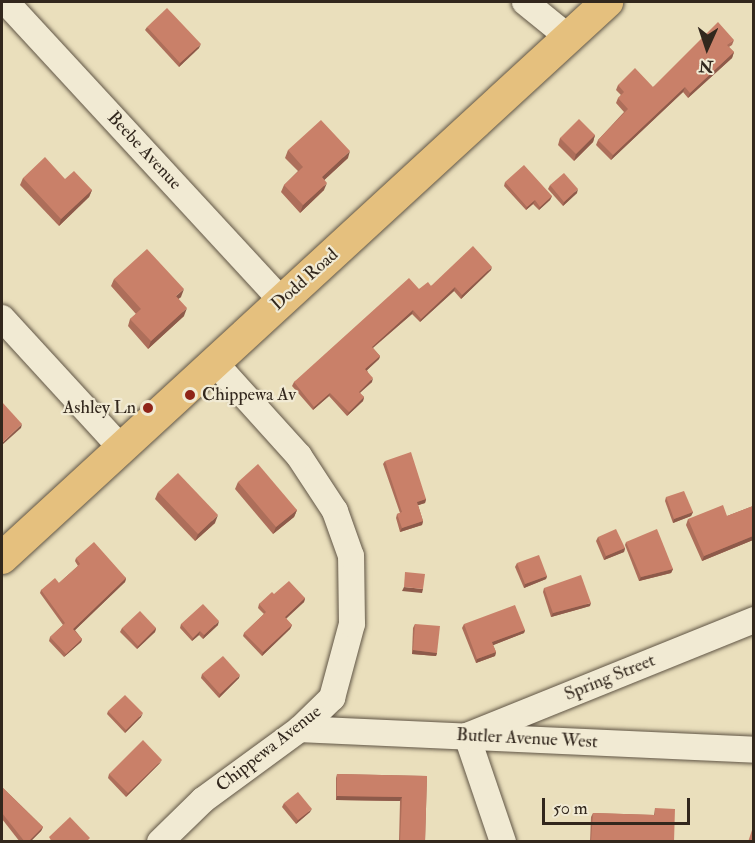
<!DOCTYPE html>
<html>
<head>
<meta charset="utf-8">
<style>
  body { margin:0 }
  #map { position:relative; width:755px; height:843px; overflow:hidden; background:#eadfbc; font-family:"IM FELL Double Pica",serif }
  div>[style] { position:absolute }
  .roads { filter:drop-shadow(0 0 2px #605545) drop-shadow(0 0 2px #605545) }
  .minor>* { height:26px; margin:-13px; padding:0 13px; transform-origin:13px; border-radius:13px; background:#f1ead3 }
  .major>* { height:32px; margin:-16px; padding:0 16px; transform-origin:16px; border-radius:16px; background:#e5c07e }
  .wall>* { inset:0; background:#ad6e5a }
  .shaded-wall>* { inset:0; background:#8d5a4a }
  .building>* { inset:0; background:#c98069 }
  .dots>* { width:16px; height:16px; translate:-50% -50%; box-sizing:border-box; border:3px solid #f1ead3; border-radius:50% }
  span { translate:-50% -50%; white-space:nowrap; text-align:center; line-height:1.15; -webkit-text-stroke:4.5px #f1ead3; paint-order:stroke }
  .street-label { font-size:18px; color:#32271d }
  .poi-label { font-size:18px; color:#32271d }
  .left { translate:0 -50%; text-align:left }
  .right { translate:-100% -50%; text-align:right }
  .frame { position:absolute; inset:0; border:3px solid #32271d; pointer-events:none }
  .north { position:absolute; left:677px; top:18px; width:60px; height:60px; -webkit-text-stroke:4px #f1ead3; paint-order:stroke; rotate:183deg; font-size:16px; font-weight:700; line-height:24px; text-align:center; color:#32271d }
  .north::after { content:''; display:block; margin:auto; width:21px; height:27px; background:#32271d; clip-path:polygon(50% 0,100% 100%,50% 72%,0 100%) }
  .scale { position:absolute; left:542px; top:798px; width:148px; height:27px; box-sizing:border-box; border:3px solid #32271d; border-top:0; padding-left:8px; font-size:18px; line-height:21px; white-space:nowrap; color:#32271d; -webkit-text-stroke:4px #f1ead3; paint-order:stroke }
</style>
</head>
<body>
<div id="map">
  <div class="roads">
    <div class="minor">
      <div style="left:6px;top:2px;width:407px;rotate:47.3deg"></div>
      <div style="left:525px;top:2px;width:55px;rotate:39.1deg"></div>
      <div style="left:2px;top:318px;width:176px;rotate:47.5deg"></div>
      <div style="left:300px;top:729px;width:454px;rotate:2.6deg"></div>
      <div style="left:160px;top:842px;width:60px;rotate:-44.3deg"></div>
      <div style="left:203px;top:800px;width:120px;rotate:-36.2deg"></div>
      <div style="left:300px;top:729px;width:45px;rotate:-44.1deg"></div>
      <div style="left:332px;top:698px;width:77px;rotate:-74.9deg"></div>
      <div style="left:352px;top:624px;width:68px;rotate:-90.8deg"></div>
      <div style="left:351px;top:556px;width:48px;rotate:-109.6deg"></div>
      <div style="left:335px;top:511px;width:66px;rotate:-123.2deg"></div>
      <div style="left:299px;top:456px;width:127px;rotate:-132.1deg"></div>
      <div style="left:503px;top:842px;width:112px;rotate:-108.8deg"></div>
      <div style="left:467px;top:736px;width:310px;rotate:-22deg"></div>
    </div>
    <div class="major">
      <div style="left:2px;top:558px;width:822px;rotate:-42.58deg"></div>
    </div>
  </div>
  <div class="wall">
    <div style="clip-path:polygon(147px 27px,199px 48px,179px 67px,145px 30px)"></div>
    <div style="clip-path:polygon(734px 40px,732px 45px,729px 47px,734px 52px,732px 58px,688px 98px,683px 92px,611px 160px,596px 145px,598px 140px,624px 112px,616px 103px,618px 98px,621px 95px,616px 90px,618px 85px,653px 87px)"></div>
    <div style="clip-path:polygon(595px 135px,593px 142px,574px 161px,558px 145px,560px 138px)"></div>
    <div style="clip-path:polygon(288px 150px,348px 158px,324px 180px,324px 190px,300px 213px,281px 192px,284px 185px,298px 171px,285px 158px)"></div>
    <div style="clip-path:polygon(23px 178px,65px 179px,92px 190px,89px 197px,59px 226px,20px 185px)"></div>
    <div style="clip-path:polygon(505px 182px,552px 196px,550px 200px,539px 210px,533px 204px,526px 210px,504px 186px)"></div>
    <div style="clip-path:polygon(550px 185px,577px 193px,563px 206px,548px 189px)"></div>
    <div style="clip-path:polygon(491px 270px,461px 299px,454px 291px,420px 322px,412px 314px,373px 348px,380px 356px,379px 359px,367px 370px,372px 382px,360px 393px,364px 397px,363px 401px,347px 416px,329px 396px,313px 410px,292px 386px,294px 382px,419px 289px)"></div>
    <div style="clip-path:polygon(114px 279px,181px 297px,178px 299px,184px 316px,148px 349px,128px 326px,130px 319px,136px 314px,111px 286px)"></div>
    <div style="clip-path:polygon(385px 461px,426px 499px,425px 503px,418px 505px,423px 521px,422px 525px,400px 532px,396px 518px,397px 514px,400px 513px,383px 464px)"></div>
    <div style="clip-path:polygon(238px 482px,297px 510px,294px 517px,273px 534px,235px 489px)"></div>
    <div style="clip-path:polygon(158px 492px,215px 523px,195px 541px,155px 499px)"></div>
    <div style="clip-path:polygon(666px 497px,693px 512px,691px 516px,673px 523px,665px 501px)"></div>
    <div style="clip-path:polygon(753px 506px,753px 540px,702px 561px,686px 525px,688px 519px,727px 516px)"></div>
    <div style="clip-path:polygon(598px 537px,625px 548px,624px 552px,604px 560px,596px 541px)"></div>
    <div style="clip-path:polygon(626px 542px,673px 569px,671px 573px,639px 581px,625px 545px)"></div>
    <div style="clip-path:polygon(76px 558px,126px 578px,125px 582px,75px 630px,82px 639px,81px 642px,64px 657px,49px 641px,50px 637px,63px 625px,40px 593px,41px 590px,59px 583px,78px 566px,75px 561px)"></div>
    <div style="clip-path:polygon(517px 563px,547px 576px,546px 579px,524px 588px,515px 567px)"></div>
    <div style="clip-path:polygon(544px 588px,590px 606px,551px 617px,543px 592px)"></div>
    <div style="clip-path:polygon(274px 594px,305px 598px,304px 602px,286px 619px,292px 625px,290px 629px,262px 656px,243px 636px,244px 633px,264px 614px,258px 608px,259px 604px)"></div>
    <div style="clip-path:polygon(181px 624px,218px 625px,203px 639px,199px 635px,192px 641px,180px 628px)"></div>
    <div style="clip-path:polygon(415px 624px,437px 653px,436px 656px,412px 654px,413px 628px)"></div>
    <div style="clip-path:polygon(464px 624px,525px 630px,524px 633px,493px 645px,496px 652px,495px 656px,476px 663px,462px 628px)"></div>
    <div style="clip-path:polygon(122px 628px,156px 628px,155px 632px,137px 649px,120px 632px)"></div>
    <div style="clip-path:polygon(202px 674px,239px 678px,219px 698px,201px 678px)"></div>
    <div style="clip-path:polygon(108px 711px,141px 717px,125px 733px,107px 714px)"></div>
    <div style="clip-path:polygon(160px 763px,126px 797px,108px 778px,109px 774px)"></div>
    <div style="clip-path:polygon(337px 774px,427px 776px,425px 842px,399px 842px,400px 801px,336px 800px,336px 778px)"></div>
    <div style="clip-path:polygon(2px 787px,43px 827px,41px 831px,30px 842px,20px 842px,2px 819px)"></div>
    <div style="clip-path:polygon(284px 803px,310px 812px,296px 824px,282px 807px)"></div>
    <div style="clip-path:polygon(655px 808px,674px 842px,590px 842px,591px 817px,593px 813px,654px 815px)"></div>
  </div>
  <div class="shaded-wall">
    <div style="clip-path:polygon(201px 44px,199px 48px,179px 67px,180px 63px)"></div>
    <div style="clip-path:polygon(734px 52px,732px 58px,688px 98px,690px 93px)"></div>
    <div style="clip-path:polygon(685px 87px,683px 92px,611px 160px,613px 155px)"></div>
    <div style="clip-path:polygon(595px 135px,593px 142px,574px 161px,576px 154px)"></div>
    <div style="clip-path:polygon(350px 151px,348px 158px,319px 185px,322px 177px)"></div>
    <div style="clip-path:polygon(327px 183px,324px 190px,300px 213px,303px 205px)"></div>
    <div style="clip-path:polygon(578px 189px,577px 193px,563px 206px,564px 202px)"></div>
    <div style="clip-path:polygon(92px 190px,89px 197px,59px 226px,61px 219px)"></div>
    <div style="clip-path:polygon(552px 196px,550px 200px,539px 210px,540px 207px)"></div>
    <div style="clip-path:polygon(535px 200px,533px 204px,526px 210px,527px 207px)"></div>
    <div style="clip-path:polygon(492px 267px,491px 270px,461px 299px,462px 295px)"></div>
    <div style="clip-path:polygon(455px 287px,454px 291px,420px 322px,421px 319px)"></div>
    <div style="clip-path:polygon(184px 289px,181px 297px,173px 303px,176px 296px)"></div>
    <div style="clip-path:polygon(187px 308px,184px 316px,148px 349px,151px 341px)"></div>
    <div style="clip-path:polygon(413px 310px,412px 314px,370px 350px,372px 347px)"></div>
    <div style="clip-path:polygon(380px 356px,379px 359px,364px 373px,365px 369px)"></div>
    <div style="clip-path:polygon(373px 378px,372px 382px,357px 395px,359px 392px)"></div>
    <div style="clip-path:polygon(330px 393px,329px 396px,313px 410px,314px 407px)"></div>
    <div style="clip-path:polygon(364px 397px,363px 401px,347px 416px,349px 412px)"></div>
    <div style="clip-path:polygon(22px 424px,21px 428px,2px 445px,2px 443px)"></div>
    <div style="clip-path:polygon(426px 499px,425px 503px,416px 506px,417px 502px)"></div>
    <div style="clip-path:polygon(297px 510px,294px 517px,273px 534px,276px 527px)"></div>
    <div style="clip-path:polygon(693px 512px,691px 516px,673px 523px,674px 519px)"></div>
    <div style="clip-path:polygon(218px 515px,215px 523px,195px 541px,198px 534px)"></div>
    <div style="clip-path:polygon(423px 521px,422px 525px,400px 532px,402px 528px)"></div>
    <div style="clip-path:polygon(753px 536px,753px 540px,702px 561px,704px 556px)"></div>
    <div style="clip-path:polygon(625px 548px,624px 552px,604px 560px,606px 556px)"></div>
    <div style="clip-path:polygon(673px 569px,671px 573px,639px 581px,641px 577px)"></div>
    <div style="clip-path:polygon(547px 576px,546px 579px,524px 588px,525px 584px)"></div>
    <div style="clip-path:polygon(126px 578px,125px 582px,72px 633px,73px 629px)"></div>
    <div style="clip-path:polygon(404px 587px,423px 589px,422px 593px,402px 591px)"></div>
    <div style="clip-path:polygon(305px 598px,304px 602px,283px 621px,285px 617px)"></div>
    <div style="clip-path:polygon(591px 603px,590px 606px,551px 617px,553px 613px)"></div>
    <div style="clip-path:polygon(219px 621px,218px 625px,203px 639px,204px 635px)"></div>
    <div style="clip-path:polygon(292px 625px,290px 629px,262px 656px,263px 652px)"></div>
    <div style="clip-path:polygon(156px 628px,155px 632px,137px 649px,138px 646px)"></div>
    <div style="clip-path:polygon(525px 630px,524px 633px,491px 646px,492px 642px)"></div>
    <div style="clip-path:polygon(200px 631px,199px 635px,192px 641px,193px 638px)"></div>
    <div style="clip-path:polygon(82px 639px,81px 642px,64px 657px,66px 654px)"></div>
    <div style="clip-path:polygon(413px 650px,437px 653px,436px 656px,412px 654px)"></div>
    <div style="clip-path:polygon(496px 652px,495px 656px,476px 663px,477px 659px)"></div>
    <div style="clip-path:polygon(240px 675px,239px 678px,219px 698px,220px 694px)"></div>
    <div style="clip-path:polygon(143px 713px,141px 717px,125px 733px,126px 730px)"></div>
    <div style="clip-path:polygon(162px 760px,160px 763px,126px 797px,128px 793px)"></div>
    <div style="clip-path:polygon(337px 796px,402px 797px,400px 801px,336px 800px)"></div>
    <div style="clip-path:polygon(312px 809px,310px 812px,296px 824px,298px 820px)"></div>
    <div style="clip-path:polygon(43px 827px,41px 831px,30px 842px,28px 842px)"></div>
  </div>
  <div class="building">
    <div style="clip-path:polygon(167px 8px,201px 44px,180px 63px,147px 27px)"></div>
    <div style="clip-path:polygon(718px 22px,734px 40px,727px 45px,734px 52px,690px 93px,685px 87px,613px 155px,598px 140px,628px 109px,618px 98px,624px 92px,618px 85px,635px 68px,653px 87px)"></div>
    <div style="clip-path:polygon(579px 119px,595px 135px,576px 154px,560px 138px)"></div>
    <div style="clip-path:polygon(321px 120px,350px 151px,322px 177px,327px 183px,303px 205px,284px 185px,303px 167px,288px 150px)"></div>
    <div style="clip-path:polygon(45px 157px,65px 179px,74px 171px,92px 190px,61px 219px,23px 178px)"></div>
    <div style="clip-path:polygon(524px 165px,552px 196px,540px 207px,535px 200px,527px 207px,505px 182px)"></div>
    <div style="clip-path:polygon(564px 173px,578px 189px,564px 202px,550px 185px)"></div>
    <div style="clip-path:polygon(473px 246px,492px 267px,462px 295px,455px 287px,421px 319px,413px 310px,372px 347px,380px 356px,365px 369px,373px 378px,359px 392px,364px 397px,349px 412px,330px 393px,314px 407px,294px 382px,409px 278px,419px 289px,428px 282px,431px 286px)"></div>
    <div style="clip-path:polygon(147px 249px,184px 289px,176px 296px,187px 308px,151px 341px,130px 319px,141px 309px,114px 279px)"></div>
    <div style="clip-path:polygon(2px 402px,22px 424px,2px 443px)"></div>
    <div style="clip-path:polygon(411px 452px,426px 499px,417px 502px,423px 521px,402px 528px,397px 514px,402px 512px,385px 461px)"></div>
    <div style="clip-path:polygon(258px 464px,297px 510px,276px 527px,238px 482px)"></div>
    <div style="clip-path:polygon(178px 473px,218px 515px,198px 534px,158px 492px)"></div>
    <div style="clip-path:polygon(684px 491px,693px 512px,674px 519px,666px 497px)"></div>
    <div style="clip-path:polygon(723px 505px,727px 516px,753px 506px,753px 536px,704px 556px,688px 519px)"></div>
    <div style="clip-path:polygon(616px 529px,625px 548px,606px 556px,598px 537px)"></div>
    <div style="clip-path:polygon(657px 529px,673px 569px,641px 577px,626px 542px)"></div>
    <div style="clip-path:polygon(94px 542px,126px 578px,73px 629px,82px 639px,66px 654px,50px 637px,65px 623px,41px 590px,55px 578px,59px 583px,80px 564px,76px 558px)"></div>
    <div style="clip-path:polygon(539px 555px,547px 576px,525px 584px,517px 563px)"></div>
    <div style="clip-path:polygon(405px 572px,425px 574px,423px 589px,404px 587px)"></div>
    <div style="clip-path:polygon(581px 575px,591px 603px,553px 613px,544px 588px)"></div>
    <div style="clip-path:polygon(289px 581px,305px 598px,285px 617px,292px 625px,263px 652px,244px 633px,266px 612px,259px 604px,272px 592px,274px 594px)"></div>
    <div style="clip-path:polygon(203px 604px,219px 621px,204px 635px,200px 631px,193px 638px,181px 624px)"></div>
    <div style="clip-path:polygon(515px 605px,525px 630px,492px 642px,496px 652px,477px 659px,464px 624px)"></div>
    <div style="clip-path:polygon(140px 611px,156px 628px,138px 646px,122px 628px)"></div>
    <div style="clip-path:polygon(415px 624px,440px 626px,437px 653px,413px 650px)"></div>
    <div style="clip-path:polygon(223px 656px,240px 675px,220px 694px,202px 674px)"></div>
    <div style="clip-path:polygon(125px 695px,143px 713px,126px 730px,108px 711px)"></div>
    <div style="clip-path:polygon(143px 740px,162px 760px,128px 793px,109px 774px)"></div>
    <div style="clip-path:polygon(337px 774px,427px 776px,425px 842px,400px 842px,402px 797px,337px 796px)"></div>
    <div style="clip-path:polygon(2px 787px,43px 827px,28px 842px,25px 842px,2px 813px)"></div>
    <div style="clip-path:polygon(298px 792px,312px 809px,298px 820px,284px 803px)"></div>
    <div style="clip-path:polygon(655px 808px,675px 809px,674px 842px,591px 841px,593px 813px,655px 815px)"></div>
    <div style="clip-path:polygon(70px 817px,90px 838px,86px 842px,52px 842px,49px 837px)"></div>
    <div style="clip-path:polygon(752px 830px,753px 831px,753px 842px,748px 842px)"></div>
  </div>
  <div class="dots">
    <div style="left:190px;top:395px;background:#8f2418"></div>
    <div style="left:148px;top:408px;background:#8f2418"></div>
  </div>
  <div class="street-label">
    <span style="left:144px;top:151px;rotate:47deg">Beebe Avenue</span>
    <span style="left:305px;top:280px;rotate:-42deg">Dodd Road</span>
    <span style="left:610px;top:678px;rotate:-22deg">Spring Street</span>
    <span style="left:527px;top:739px;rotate:3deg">Butler Avenue West</span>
    <span style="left:269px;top:749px;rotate:-38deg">Chippewa Avenue</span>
  </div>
  <div class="poi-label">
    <span class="left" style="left:202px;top:395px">Chippewa Av</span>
    <span class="right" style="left:136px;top:408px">Ashley Ln</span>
  </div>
  <div class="frame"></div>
  <div class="north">N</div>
  <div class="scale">50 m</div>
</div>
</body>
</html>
